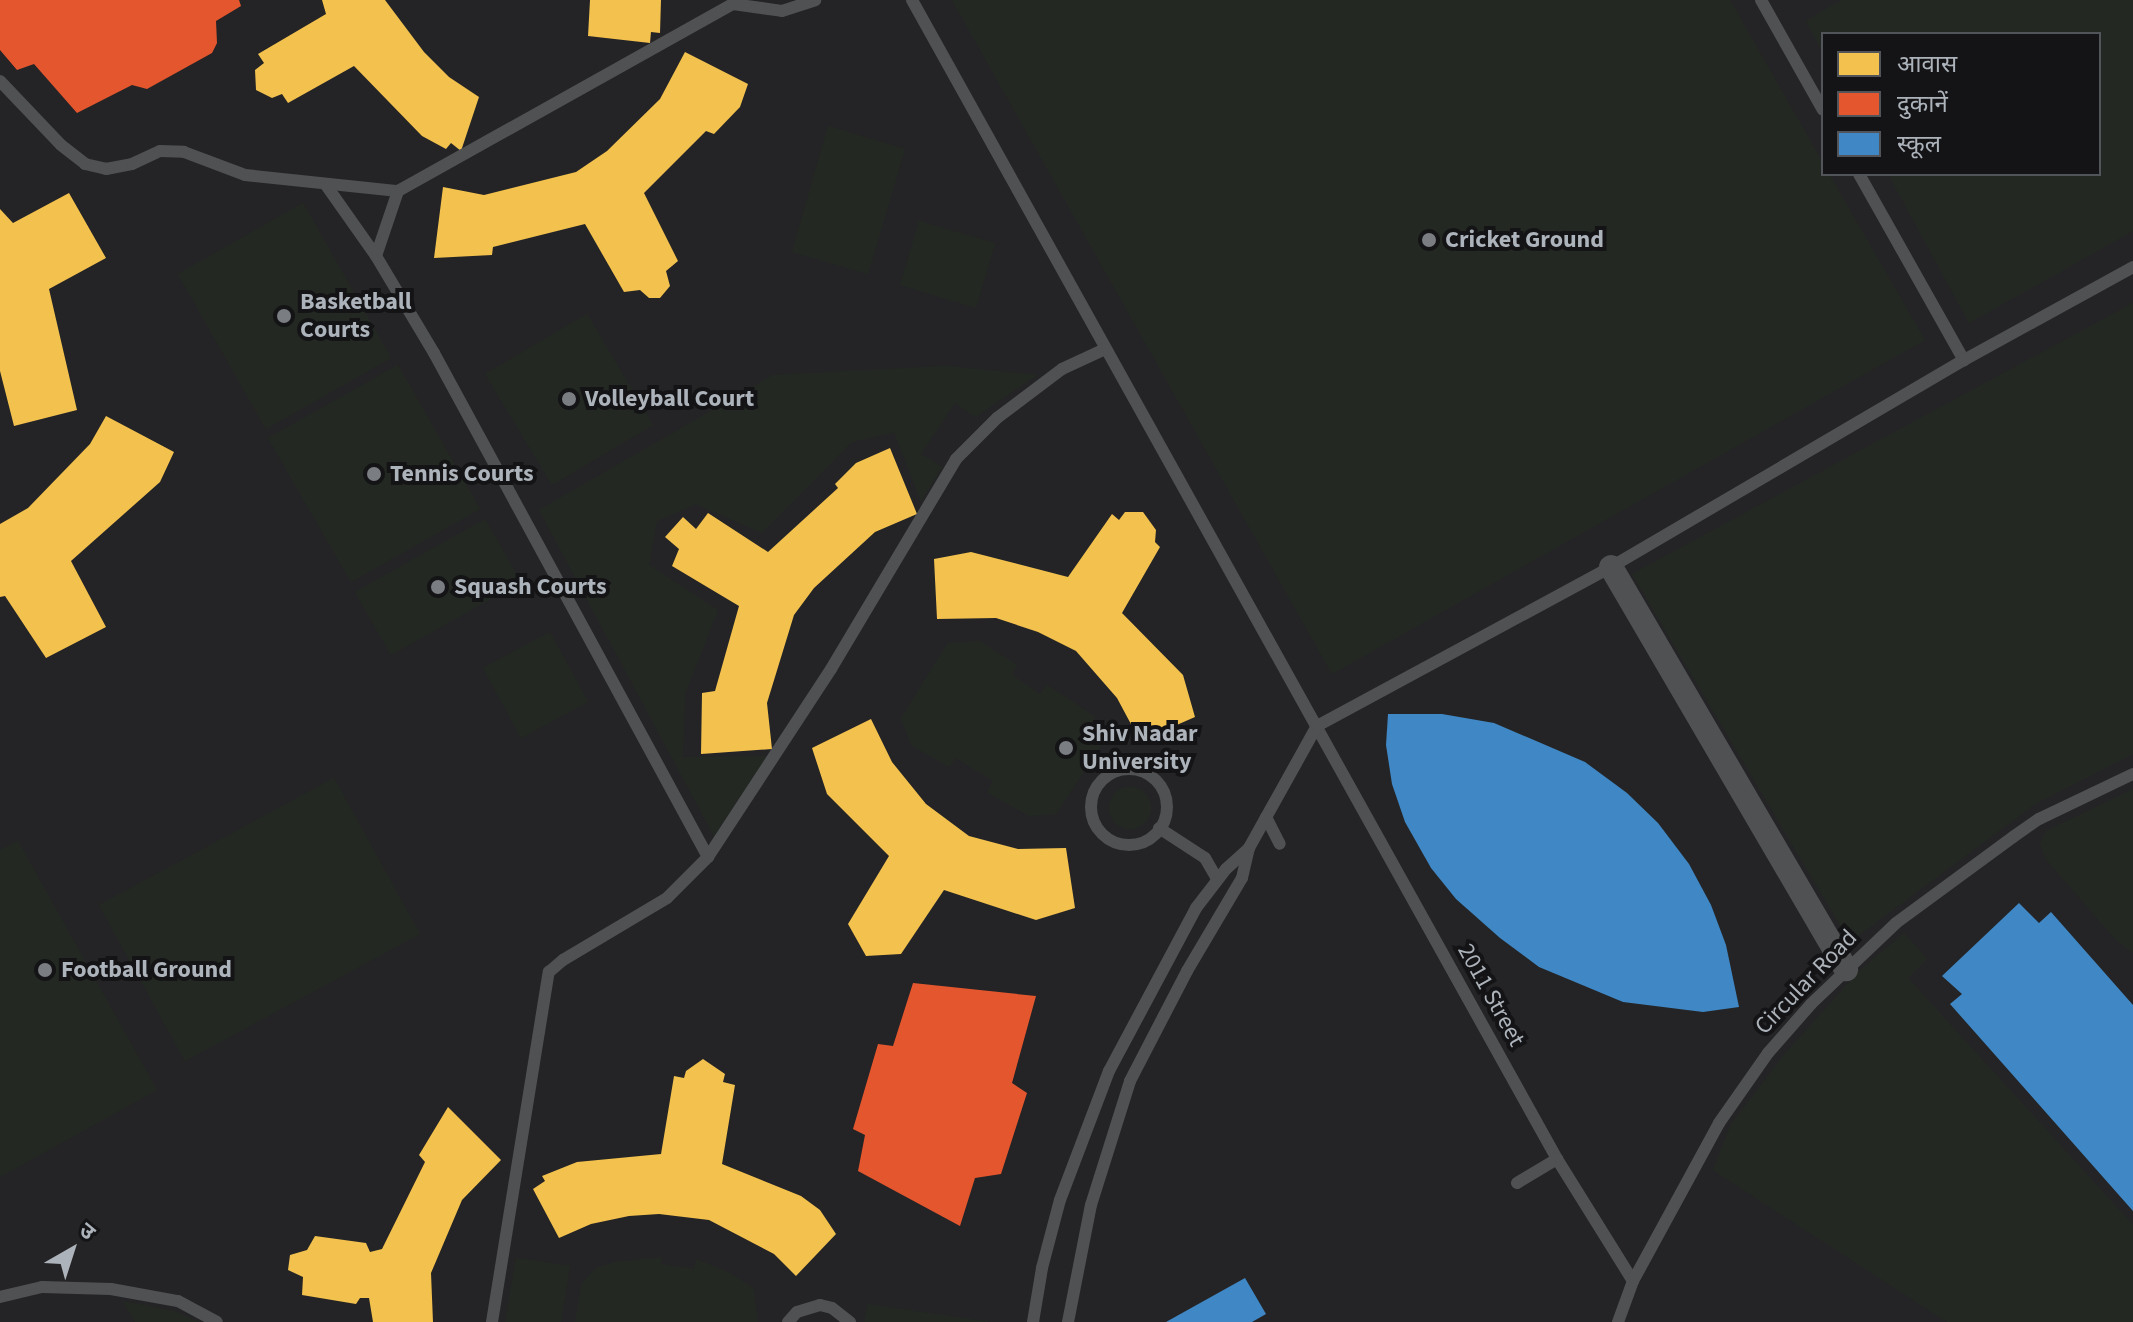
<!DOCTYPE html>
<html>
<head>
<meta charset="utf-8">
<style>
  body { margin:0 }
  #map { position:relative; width:2133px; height:1322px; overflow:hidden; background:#1a1a1a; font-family:"Source Sans 3","Noto Sans Devanagari",sans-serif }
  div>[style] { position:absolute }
  .built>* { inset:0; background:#242426 }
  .green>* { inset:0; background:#232922 }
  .round { border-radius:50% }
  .homes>* { inset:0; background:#f2c14e }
  .shops>* { inset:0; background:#e4572e }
  .schools>* { inset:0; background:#3f88c5 }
  .lane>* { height:12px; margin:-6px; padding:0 6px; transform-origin:6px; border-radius:6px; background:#4f5153 }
  .lane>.ring { margin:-6px; padding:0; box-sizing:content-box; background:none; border:12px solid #4f5153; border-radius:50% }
  .street>* { height:24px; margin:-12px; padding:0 12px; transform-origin:12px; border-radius:12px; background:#4f5153 }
  .dots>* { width:22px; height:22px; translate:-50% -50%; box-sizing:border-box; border:4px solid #141416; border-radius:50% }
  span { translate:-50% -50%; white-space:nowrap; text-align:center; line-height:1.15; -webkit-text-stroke:8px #141416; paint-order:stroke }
  .poi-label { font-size:24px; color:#adb3ba; font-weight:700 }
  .left { translate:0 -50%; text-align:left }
  .street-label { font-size:24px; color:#adb3ba }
  .legend { position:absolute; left:1821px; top:32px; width:280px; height:144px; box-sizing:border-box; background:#141416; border:2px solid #515458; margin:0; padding:10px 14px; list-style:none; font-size:24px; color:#adb3ba }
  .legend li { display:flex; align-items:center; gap:16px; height:40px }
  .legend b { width:40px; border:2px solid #515458 }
  .north { position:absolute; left:32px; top:1210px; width:80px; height:80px; -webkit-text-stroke:6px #141416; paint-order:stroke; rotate:39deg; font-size:22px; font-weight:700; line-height:32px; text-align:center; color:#adb3ba }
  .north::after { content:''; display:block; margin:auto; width:28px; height:36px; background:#adb3ba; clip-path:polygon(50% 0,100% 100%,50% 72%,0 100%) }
</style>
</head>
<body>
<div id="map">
  <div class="built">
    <div style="clip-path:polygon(evenodd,0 0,2133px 0,2133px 1322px,0 1322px,0 0,1823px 34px,2099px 34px,2099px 174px,1823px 174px,1823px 34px)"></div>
  </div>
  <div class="green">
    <div style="clip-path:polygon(952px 0,1730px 0,1823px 163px,1823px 174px,1829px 174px,1925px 340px,1332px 674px)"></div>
    <div style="clip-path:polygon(1841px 0,2133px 0,2133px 231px,1969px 323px,1888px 174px,2099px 174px,2099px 34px,1823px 34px,1823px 53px,1806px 21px)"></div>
    <div style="clip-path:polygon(828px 126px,905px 149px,868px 274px,792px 252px)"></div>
    <div style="clip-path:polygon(303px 203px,391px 358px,266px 429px,178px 274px)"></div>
    <div style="clip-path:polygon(919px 221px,995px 243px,976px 308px,900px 285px)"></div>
    <div style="clip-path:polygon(2133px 303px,2133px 754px,2035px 804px,1850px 942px,1632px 574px)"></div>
    <div style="clip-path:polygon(587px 314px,653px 425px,552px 485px,485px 374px)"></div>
    <div style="clip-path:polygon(398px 365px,480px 509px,351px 582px,268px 438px)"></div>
    <div style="clip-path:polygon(946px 366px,1037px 375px,975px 417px,955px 403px,921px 454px,942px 467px,921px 501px,894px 432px,852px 442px,762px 533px,696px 504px,657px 521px,649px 565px,718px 610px,685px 694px,683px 757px,767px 756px,714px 836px,539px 510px,773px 375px)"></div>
    <div style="clip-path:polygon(485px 519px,521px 582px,391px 655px,355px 592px)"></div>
    <div style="clip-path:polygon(550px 632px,588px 702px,521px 738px,483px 668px)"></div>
    <div style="clip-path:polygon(980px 641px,1017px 665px,1012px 675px,1040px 694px,1047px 685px,1094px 716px,1103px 742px,1056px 814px,1029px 816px,987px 792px,993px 781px,956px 758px,949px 767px,911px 745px,901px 718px,948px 643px)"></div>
    <div style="clip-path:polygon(334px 778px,420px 934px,185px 1061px,99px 905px)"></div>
    <div class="round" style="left:1109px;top:787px;width:42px;height:42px"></div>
    <div style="clip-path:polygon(2133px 789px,2133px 953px,2115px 939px,2045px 858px,2040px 843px,2046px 831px)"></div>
    <div style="clip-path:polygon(18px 841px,157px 1090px,0 1177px,0 850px)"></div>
    <div style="clip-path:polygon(1904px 933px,1927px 959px,1908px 978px,2133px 1225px,2133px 1322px,1947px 1322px,1713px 1170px,1731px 1124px,1784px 1055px,1859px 971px)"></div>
    <div style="clip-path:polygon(662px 1257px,661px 1264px,694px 1269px,696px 1259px,728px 1272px,753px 1288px,758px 1322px,575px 1322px,582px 1283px,596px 1268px,615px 1262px)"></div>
    <div style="clip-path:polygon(516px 1258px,570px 1266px,561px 1322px,505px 1322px)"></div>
    <div style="clip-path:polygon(123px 1301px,174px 1311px,199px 1322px,135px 1322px)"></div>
    <div style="clip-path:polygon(868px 1304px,990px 1322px,864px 1322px)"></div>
  </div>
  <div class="homes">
    <div style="clip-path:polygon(322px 0,385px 0,424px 52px,449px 77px,479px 97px,461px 151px,451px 143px,446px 149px,422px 136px,354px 66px,288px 103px,282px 94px,272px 98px,256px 90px,255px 70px,264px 63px,258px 54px,326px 14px)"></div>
    <div style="clip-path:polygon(590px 0,661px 0,660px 33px,651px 32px,650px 43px,588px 36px)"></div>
    <div style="clip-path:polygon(685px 52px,748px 84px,740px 107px,714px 134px,706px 131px,644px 193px,678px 261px,666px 271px,670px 286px,660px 298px,649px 298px,640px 290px,624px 292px,585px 224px,493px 247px,492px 255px,434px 258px,443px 187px,484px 195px,576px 172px,607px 151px,660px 99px)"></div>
    <div style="clip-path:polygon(69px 193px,106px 258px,49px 289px,77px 410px,14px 426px,0 371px,0 209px,13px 223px)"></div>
    <div style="clip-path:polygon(106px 416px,174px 452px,160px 482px,71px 561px,106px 627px,46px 658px,5px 596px,0 597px,0 524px,28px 508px,90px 444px)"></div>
    <div style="clip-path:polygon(890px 448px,917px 514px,875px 532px,814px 588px,794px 615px,767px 703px,772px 749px,701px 754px,702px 693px,715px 691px,739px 606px,672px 566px,679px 549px,665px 537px,683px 517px,696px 529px,708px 513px,768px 552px,838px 488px,835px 484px,856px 463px)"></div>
    <div style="clip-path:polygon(1125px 512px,1143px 512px,1156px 530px,1155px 542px,1160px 547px,1122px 613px,1183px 675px,1195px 717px,1140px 741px,1117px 698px,1076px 651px,1038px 632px,996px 618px,937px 619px,934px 559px,971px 552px,1068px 577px,1112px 514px,1119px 520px)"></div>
    <div style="clip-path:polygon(871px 719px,892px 762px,926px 804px,969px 836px,1018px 849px,1066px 848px,1075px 908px,1036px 920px,944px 890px,901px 954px,866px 956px,848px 924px,889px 856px,827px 794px,812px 748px)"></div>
    <div style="clip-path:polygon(703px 1059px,725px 1074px,723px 1082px,735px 1085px,722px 1164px,801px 1196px,820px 1210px,836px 1234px,796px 1276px,774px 1254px,709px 1220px,659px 1214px,629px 1216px,591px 1224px,559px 1238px,533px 1189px,545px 1181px,542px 1176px,577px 1162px,661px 1154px,674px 1076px,684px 1078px,686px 1071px)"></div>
    <div style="clip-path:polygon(448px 1107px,501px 1160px,462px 1200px,431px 1273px,433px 1322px,373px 1322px,369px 1298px,360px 1298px,356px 1304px,302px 1295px,303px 1277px,288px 1270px,290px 1255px,307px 1250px,315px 1236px,366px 1243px,370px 1252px,382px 1249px,425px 1162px,419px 1155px)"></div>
  </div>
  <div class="shops">
    <div style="clip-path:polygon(0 0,239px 0,241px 6px,216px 21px,217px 43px,212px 53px,147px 89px,132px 85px,77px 113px,34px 64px,17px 70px,0 50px)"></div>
    <div style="clip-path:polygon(913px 983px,1036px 996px,1012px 1083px,1027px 1093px,1001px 1174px,975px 1178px,960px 1226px,858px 1171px,865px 1135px,853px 1129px,878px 1044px,893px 1046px)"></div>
  </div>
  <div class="schools">
    <div style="clip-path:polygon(1388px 714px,1442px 714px,1494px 723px,1585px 762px,1627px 793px,1658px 823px,1689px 864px,1711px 905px,1726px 945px,1739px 1007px,1703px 1012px,1623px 1002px,1539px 967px,1500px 938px,1456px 899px,1431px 868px,1405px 822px,1392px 784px,1386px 745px)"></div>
    <div style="clip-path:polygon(2019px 903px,2039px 923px,2051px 912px,2133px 1005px,2133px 1211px,1950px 1004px,1962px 994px,1942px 976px)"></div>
    <div style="clip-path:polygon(1245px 1278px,1266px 1314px,1252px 1322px,1166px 1322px)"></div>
  </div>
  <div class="lane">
    <div style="left:912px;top:0;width:1326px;rotate:60.9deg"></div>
    <div style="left:1557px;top:1159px;width:144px;rotate:58.1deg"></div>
    <div style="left:1761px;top:0;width:126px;rotate:60.6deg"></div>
    <div style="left:0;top:81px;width:88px;rotate:46.4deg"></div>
    <div style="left:61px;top:145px;width:31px;rotate:38deg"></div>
    <div style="left:85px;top:164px;width:22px;rotate:13deg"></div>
    <div style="left:106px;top:169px;width:26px;rotate:-11deg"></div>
    <div style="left:132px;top:164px;width:31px;rotate:-25deg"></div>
    <div style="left:160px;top:151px;width:24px;rotate:2deg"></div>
    <div style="left:184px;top:152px;width:65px;rotate:20.7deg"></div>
    <div style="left:245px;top:175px;width:154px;rotate:6deg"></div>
    <div style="left:398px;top:191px;width:384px;rotate:-29.2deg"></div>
    <div style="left:733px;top:4px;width:49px;rotate:8.1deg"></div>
    <div style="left:782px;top:11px;width:35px;rotate:-18deg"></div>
    <div style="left:1859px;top:174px;width:214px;rotate:60.6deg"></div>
    <div style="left:326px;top:185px;width:87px;rotate:54.8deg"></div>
    <div style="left:376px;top:256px;width:113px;rotate:59.1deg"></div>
    <div style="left:434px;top:353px;width:574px;rotate:61.47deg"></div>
    <div style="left:376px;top:256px;width:69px;rotate:-71.3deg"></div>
    <div class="ring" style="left:1091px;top:769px;width:64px;height:64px"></div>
    <div style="left:1266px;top:817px;width:30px;rotate:63deg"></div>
    <div style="left:1159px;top:828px;width:55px;rotate:33.1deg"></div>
    <div style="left:1205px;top:858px;width:24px;rotate:60deg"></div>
    <div style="left:1517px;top:1183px;width:47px;rotate:-31deg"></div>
    <div style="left:0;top:1297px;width:43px;rotate:-13.4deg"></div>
    <div style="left:42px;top:1287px;width:69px;rotate:1.7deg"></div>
    <div style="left:111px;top:1289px;width:68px;rotate:10.2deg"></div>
    <div style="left:178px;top:1301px;width:44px;rotate:28.3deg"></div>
    <div style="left:492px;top:1322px;width:355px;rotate:-80.8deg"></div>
    <div style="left:549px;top:972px;width:18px;rotate:-41deg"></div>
    <div style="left:563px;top:960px;width:121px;rotate:-30.8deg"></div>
    <div style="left:667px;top:898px;width:58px;rotate:-45deg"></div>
    <div style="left:708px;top:857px;width:225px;rotate:-56.8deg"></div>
    <div style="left:831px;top:669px;width:244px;rotate:-59.2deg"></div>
    <div style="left:956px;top:459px;width:58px;rotate:-45deg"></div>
    <div style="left:997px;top:418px;width:81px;rotate:-37deg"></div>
    <div style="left:1062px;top:369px;width:47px;rotate:-24.9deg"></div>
    <div style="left:788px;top:1322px;width:13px;rotate:-48deg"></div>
    <div style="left:797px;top:1312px;width:24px;rotate:-17deg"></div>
    <div style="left:820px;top:1305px;width:12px;rotate:14deg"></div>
    <div style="left:832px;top:1308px;width:23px;rotate:38deg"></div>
    <div style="left:1033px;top:1322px;width:55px;rotate:-80.5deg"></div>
    <div style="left:1042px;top:1268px;width:70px;rotate:-75.2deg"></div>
    <div style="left:1060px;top:1200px;width:138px;rotate:-69.2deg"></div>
    <div style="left:1109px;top:1071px;width:185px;rotate:-61.9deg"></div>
    <div style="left:1196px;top:908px;width:49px;rotate:-52.4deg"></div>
    <div style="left:1226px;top:869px;width:31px;rotate:-42deg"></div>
    <div style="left:1068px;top:1322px;width:119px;rotate:-78.9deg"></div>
    <div style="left:1091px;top:1205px;width:130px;rotate:-72.5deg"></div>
    <div style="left:1130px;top:1081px;width:124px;rotate:-62.6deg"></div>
    <div style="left:1187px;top:971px;width:108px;rotate:-59.4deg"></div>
    <div style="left:1242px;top:878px;width:31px;rotate:-77deg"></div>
    <div style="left:1249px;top:848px;width:140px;rotate:-60.9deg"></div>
    <div style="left:1317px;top:726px;width:334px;rotate:-28.4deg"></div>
    <div style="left:1611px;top:567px;width:409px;rotate:-30.4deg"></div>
    <div style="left:1964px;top:360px;width:193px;rotate:-28.8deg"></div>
    <div style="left:1618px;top:1322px;width:44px;rotate:-69.9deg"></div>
    <div style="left:1633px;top:1281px;width:180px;rotate:-61.4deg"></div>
    <div style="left:1719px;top:1123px;width:85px;rotate:-55deg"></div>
    <div style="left:1768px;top:1053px;width:65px;rotate:-48.7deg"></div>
    <div style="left:1811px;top:1004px;width:117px;rotate:-43.6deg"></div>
    <div style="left:1896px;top:923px;width:145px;rotate:-36.3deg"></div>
    <div style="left:2013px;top:837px;width:32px;rotate:-35deg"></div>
    <div style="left:2039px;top:819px;width:104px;rotate:-25.6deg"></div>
  </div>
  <div class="street">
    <div style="left:1611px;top:567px;width:466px;rotate:59.7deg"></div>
  </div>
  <div class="dots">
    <div style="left:1429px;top:240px;background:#7a7d82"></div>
    <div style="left:284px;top:316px;background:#7a7d82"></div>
    <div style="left:569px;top:399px;background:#7a7d82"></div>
    <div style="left:374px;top:474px;background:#7a7d82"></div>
    <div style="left:438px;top:587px;background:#7a7d82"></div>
    <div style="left:1066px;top:748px;background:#7a7d82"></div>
    <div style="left:45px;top:970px;background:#7a7d82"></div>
  </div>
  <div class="poi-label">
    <span class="left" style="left:1445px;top:240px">Cricket Ground</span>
    <span class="left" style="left:300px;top:316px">Basketball<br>Courts</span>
    <span class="left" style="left:585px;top:399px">Volleyball Court</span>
    <span class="left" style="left:390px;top:474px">Tennis Courts</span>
    <span class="left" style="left:454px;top:587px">Squash Courts</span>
    <span class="left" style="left:1082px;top:748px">Shiv Nadar<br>University</span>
    <span class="left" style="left:61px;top:970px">Football Ground</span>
  </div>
  <div class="street-label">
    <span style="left:1806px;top:982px;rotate:-46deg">Circular Road</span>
    <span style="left:1491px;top:995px;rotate:61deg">2011 Street</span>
  </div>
  <ul class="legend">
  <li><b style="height:22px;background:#f2c14e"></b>आवास</li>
  <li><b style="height:22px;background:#e4572e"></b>दुकानें</li>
  <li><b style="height:22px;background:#3f88c5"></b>स्कूल</li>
  </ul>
  <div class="north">उ</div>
</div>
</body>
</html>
